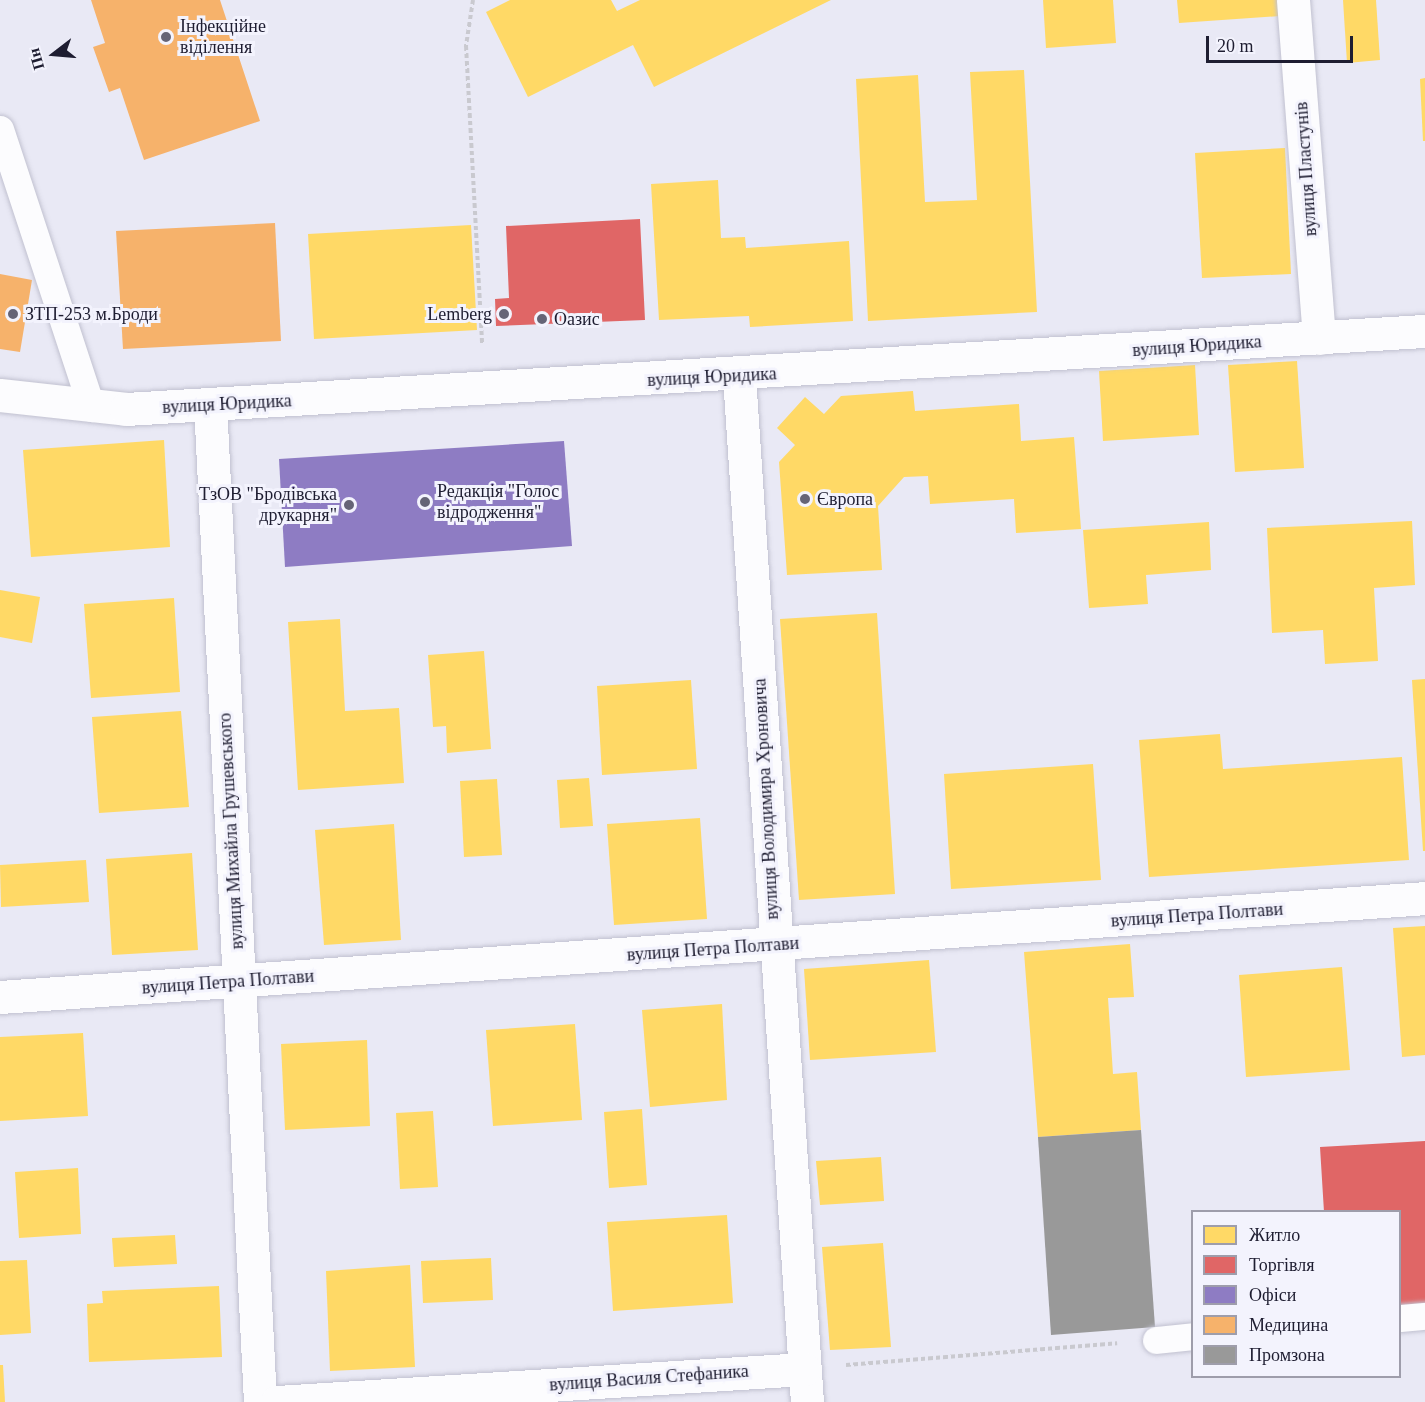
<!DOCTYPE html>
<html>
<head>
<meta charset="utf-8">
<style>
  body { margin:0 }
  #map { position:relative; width:1425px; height:1402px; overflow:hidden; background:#e9e9f5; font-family:"Times New Roman",serif }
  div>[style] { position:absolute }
  .homes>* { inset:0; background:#ffd966 }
  .shops>* { inset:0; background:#e06666 }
  .offices>* { inset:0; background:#8e7cc3 }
  .health>* { inset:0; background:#f6b26b }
  .industry>* { inset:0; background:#999 }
  .path>* { height:4px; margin-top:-2px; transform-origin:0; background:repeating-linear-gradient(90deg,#c9c9cf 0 4.5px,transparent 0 7.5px) }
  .roads { filter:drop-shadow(0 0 2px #c1c1d0) drop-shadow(0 0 2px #c1c1d0) }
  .lane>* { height:27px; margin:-13.5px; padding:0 13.5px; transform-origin:13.5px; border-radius:13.5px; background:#fcfcfe }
  .street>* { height:33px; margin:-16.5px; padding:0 16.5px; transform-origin:16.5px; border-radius:16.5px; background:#fcfcfe }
  .secondary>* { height:33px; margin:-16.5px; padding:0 16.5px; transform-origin:16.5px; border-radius:16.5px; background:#fcfcfe }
  .dots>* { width:16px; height:16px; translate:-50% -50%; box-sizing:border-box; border:3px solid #f3f3fd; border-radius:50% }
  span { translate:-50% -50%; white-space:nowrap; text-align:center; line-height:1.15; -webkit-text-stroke:6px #f3f3fd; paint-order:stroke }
  .poi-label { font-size:18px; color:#1e1d31 }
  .left { translate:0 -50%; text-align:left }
  .right { translate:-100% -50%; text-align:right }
  .street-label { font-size:18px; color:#1e1d31 }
  .legend { position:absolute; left:1191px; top:1210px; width:210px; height:168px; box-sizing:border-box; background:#f3f3fd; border:2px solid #9e9dab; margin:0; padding:8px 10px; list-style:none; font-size:18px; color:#1e1d31 }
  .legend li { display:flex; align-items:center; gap:12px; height:30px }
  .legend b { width:30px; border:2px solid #9e9dab }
  .north { position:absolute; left:24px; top:24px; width:60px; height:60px; -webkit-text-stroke:4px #f3f3fd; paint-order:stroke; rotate:254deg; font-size:16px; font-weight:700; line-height:24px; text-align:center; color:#1e1d31 }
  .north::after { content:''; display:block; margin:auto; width:21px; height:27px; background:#1e1d31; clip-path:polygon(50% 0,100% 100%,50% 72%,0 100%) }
  .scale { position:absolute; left:1206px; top:36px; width:147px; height:27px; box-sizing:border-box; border:3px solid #1e1d31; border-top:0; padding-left:8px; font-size:18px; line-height:21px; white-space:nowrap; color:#1e1d31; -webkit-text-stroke:4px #f3f3fd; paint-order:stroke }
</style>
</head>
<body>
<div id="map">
  <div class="homes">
    <div style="clip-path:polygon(510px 0,611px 0,617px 11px,640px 0,831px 0,654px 87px,633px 45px,528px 97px,486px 12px)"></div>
    <div style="clip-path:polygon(1043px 0,1113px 0,1116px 43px,1046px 48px)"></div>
    <div style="clip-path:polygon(1177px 0,1280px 0,1281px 16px,1179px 23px)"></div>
    <div style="clip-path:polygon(1343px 0,1376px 0,1380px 60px,1347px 63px)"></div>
    <div style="clip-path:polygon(1024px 70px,1037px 312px,868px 321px,856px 79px,918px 75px,925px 202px,977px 200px,970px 72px)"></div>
    <div style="clip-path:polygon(1425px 78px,1425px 141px,1423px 141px,1420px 79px)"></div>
    <div style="clip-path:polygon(1285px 148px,1291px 274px,1202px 278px,1195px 153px)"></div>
    <div style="clip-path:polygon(718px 180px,721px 238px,745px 237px,746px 248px,849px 241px,853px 321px,750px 327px,749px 316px,659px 320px,651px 184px)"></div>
    <div style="clip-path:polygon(471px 225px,477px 330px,314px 339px,308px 234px)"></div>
    <div style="clip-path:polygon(1297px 361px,1304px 468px,1235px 472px,1228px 365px)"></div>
    <div style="clip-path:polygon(1195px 365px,1199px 435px,1103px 441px,1099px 371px)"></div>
    <div style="clip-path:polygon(913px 391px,915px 411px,1019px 404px,1021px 441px,1074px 437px,1081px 529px,1016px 533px,1014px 499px,930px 504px,928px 476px,904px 477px,878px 506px,882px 570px,787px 575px,779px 462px,795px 445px,777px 428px,805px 397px,824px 414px,841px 396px)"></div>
    <div style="clip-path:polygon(164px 440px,170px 547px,31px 557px,23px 450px)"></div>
    <div style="clip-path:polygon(1412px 521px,1415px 585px,1374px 588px,1378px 661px,1325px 664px,1323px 630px,1272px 633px,1267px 528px)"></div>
    <div style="clip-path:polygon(1209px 522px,1211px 570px,1146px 575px,1148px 604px,1089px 608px,1083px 530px)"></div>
    <div style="clip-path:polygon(0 590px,40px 597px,32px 643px,0 637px)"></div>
    <div style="clip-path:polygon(174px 598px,180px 692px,91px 698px,84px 604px)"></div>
    <div style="clip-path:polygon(877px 613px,895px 894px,799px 900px,780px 619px)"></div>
    <div style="clip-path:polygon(340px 619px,345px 711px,399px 708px,404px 783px,298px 790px,288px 622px)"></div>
    <div style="clip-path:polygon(484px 651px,491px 749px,447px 753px,446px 726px,433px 727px,428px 655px)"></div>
    <div style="clip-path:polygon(1425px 679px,1425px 851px,1423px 851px,1412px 680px)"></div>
    <div style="clip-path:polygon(691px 680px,697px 769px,602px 775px,597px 686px)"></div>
    <div style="clip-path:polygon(181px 711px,189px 807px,99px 813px,92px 717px)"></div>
    <div style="clip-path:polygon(1220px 734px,1223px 769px,1402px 757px,1409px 860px,1149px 877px,1139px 740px)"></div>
    <div style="clip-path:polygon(1093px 764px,1101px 880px,951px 889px,944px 774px)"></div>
    <div style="clip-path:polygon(589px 778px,593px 826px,560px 828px,557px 780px)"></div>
    <div style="clip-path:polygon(497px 779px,502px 855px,464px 857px,460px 781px)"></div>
    <div style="clip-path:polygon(700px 818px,707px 919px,614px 925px,607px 824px)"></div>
    <div style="clip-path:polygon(394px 824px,401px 940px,324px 945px,315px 830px)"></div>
    <div style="clip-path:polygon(192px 853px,198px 950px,112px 955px,106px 859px)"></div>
    <div style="clip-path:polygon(86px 860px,89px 902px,1px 907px,0 865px)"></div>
    <div style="clip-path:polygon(1425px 926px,1425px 1055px,1402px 1057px,1393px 928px)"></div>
    <div style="clip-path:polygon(1130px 944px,1134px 997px,1108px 998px,1113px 1074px,1137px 1072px,1141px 1130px,1038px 1137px,1024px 952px)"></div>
    <div style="clip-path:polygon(929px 960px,936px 1052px,810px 1060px,804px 969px)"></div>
    <div style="clip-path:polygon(1342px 967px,1350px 1070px,1246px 1077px,1239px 975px)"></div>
    <div style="clip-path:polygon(722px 1004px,727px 1100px,650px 1107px,642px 1010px)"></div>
    <div style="clip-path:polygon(575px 1024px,582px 1120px,493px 1126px,486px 1030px)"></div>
    <div style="clip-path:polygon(83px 1033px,88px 1116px,0 1121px,0 1037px)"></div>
    <div style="clip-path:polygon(367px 1040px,370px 1126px,285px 1130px,281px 1044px)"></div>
    <div style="clip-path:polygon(642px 1109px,647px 1185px,609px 1188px,604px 1112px)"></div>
    <div style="clip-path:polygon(433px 1111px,438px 1187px,400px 1189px,396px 1113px)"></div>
    <div style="clip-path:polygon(881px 1157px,884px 1201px,820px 1205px,816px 1161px)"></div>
    <div style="clip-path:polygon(78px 1168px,81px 1234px,19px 1238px,15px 1172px)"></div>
    <div style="clip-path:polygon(727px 1215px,733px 1303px,613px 1311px,607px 1222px)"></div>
    <div style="clip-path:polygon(175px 1235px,177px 1264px,114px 1267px,112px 1238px)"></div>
    <div style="clip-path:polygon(883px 1243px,891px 1347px,830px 1350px,822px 1247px)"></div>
    <div style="clip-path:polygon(491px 1258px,493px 1300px,423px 1303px,421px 1261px)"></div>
    <div style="clip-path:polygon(27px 1260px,31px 1333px,0 1335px,0 1261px)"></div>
    <div style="clip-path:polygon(410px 1265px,415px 1367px,330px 1371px,326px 1271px)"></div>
    <div style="clip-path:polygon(219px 1286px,222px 1357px,89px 1362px,87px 1304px,103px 1303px,102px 1291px)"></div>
    <div style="clip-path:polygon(0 1365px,3px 1365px,5px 1402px,0 1402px)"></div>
  </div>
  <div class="shops">
    <div style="clip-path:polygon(640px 219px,645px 320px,496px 326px,495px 299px,509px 298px,506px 226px)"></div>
    <div style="clip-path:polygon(1425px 1141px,1425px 1306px,1400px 1308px,1400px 1212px,1324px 1212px,1320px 1147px)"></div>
  </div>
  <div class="offices">
    <div style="clip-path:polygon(564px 441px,572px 546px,285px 567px,279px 459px)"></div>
  </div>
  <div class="health">
    <div style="clip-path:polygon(91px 0,220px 0,260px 121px,144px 160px,120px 88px,109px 92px,93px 47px,105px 43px)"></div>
    <div style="clip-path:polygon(275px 223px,281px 341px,123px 349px,116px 231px)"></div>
    <div style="clip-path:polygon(0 274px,32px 280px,20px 352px,0 349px)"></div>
  </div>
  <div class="industry">
    <div style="clip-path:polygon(1141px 1130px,1155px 1327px,1051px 1335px,1038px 1137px)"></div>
  </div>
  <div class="path">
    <div style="left:473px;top:0;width:47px;rotate:98.7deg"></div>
    <div style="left:466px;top:46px;width:298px;rotate:86.9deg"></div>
    <div style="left:846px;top:1365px;width:272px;rotate:-4.6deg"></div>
  </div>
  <div class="roads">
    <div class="lane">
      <div style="left:0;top:129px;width:294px;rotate:71.8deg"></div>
      <div style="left:1400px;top:1318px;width:25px;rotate:-5deg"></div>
      <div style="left:1156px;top:1340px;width:36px;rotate:-6deg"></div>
    </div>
    <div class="street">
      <div style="left:1293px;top:0;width:339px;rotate:85.6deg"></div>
      <div style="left:739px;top:376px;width:1028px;rotate:86.21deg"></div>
      <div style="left:210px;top:404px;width:999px;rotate:87.13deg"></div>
      <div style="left:0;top:997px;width:1428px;rotate:-3.97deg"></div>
      <div style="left:277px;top:1402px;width:528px;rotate:-3.58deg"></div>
    </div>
    <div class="secondary">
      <div style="left:0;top:395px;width:127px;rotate:6.3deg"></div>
      <div style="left:126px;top:409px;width:1301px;rotate:-3.44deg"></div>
    </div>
  </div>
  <div class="dots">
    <div style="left:166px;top:37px;background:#656476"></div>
    <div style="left:13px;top:314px;background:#656476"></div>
    <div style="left:504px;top:314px;background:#656476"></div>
    <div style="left:542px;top:319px;background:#656476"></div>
    <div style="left:805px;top:499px;background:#656476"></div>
    <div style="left:425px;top:502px;background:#656476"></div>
    <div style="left:349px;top:505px;background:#656476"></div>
  </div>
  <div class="poi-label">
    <span class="left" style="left:180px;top:37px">Інфекційне<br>віділення</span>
    <span class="left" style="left:25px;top:314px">ЗТП-253 м.Броди</span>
    <span class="right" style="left:492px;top:314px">Lemberg</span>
    <span class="left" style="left:554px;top:319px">Оазис</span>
    <span class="left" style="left:437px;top:502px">Редакція "Голос<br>відродження"</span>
    <span class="right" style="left:337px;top:505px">ТзОВ "Бродівська<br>друкарня"</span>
    <span class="left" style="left:817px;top:499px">Європа</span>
  </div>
  <div class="street-label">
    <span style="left:1306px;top:169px;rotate:-94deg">вулиця Пластунів</span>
    <span style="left:1197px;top:346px;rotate:-4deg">вулиця Юридика</span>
    <span style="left:712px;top:377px;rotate:-3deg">вулиця Юридика</span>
    <span style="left:227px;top:404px;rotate:-3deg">вулиця Юридика</span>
    <span style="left:766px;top:799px;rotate:-93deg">вулиця Володимира Хроновича</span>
    <span style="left:231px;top:831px;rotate:-93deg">вулиця Михайла Грушевського</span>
    <span style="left:1197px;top:915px;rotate:-4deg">вулиця Петра Полтави</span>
    <span style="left:713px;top:949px;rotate:-4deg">вулиця Петра Полтави</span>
    <span style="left:228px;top:982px;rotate:-4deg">вулиця Петра Полтави</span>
    <span style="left:649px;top:1378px;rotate:-4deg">вулиця Василя Стефаника</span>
  </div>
  <ul class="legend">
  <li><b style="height:16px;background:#ffd966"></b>Житло</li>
  <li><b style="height:16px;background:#e06666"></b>Торгівля</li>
  <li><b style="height:16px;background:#8e7cc3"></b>Офіси</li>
  <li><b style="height:16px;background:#f6b26b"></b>Медицина</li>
  <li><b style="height:16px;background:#999"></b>Промзона</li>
  </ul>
  <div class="north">Пн</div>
  <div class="scale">20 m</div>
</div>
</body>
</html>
